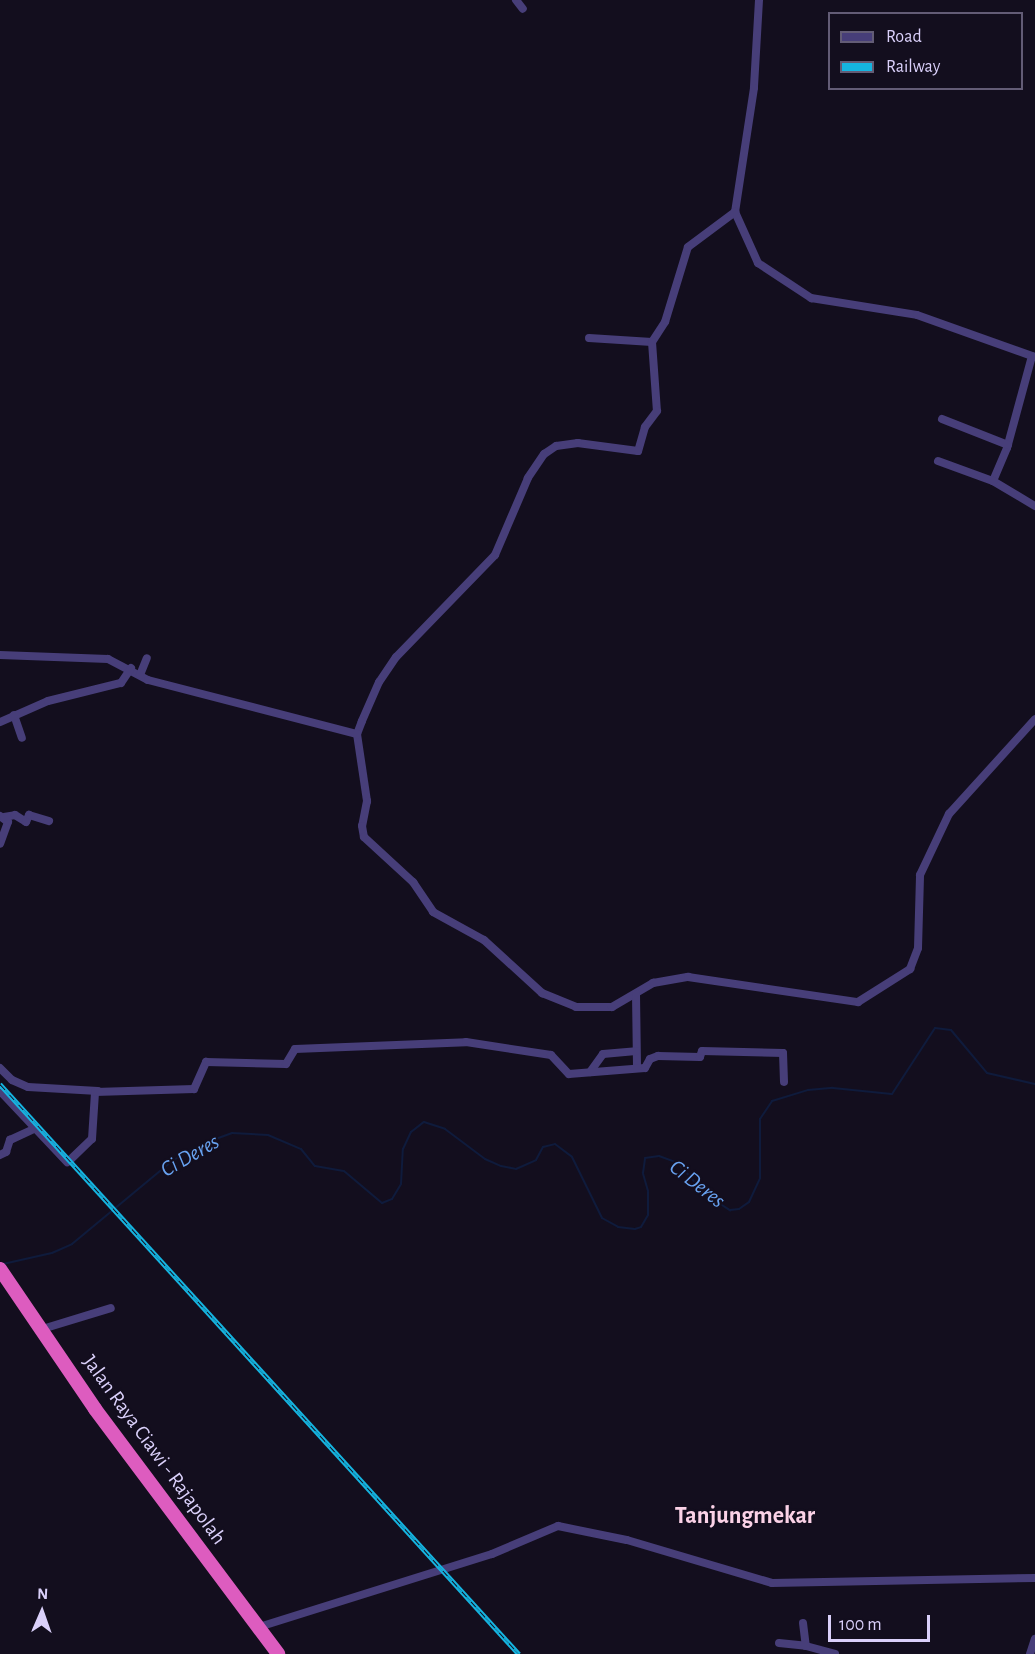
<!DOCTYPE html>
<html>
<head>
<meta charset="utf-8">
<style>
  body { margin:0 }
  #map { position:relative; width:1035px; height:1654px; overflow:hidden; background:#130e1e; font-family:"Alegreya Sans",sans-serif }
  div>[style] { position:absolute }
  .stream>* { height:2px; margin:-1px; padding:0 1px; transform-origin:1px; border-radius:1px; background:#0f1b3c }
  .minor>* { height:8px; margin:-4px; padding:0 4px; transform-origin:4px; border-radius:4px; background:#473e79 }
  .trunk>* { height:14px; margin:-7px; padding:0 7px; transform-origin:7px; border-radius:7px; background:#dd5cbf }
  .rail>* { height:4.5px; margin-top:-2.25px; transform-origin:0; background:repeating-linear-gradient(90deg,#130e1e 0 7px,#15b5e1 0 14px); box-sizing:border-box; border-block:2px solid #15b5e1 }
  span { translate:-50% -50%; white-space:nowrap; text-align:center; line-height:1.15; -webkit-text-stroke:4.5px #130e1e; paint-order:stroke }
  .street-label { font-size:21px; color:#dad0fa }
  .water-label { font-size:22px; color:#68a2f1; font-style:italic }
  .quarter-label { font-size:24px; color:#fbd2e7; font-weight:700 }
  .legend { position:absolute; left:828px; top:12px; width:195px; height:78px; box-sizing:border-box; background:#130e1e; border:2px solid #635c76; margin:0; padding:8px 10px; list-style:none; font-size:18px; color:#dad0fa }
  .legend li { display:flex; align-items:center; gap:12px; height:30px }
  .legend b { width:30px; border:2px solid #635c76 }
  .north { position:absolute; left:12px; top:1582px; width:60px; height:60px; -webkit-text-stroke:4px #130e1e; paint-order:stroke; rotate:2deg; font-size:16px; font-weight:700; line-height:24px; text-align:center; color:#dad0fa }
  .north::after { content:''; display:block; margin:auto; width:21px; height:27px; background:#dad0fa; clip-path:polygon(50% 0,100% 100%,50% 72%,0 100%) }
  .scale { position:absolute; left:828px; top:1615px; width:102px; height:27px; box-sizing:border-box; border:3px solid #dad0fa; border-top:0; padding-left:8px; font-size:18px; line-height:21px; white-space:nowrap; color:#dad0fa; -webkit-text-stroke:4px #130e1e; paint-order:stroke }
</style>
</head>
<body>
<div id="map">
  <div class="stream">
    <div style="left:3px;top:1264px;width:50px;rotate:-12.7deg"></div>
    <div style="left:52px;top:1253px;width:22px;rotate:-24deg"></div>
    <div style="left:72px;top:1244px;width:130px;rotate:-39.7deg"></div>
    <div style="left:172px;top:1161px;width:34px;rotate:-30deg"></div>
    <div style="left:202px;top:1144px;width:32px;rotate:-20deg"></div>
    <div style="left:232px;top:1133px;width:36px;rotate:3deg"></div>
    <div style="left:268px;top:1135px;width:36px;rotate:23deg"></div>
    <div style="left:301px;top:1149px;width:22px;rotate:51deg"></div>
    <div style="left:315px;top:1166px;width:29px;rotate:10deg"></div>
    <div style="left:344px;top:1171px;width:50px;rotate:40.1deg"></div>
    <div style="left:382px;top:1203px;width:11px;rotate:-22deg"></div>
    <div style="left:392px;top:1199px;width:17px;rotate:-59deg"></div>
    <div style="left:401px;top:1184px;width:35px;rotate:-87deg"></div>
    <div style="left:403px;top:1149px;width:19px;rotate:-65deg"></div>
    <div style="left:411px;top:1132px;width:16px;rotate:-38deg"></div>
    <div style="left:424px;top:1122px;width:22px;rotate:18deg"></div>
    <div style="left:445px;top:1129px;width:50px;rotate:36.9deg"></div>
    <div style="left:485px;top:1159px;width:17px;rotate:24deg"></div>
    <div style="left:501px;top:1166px;width:15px;rotate:11deg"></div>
    <div style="left:516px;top:1169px;width:22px;rotate:-24deg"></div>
    <div style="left:536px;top:1160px;width:15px;rotate:-62deg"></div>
    <div style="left:543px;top:1147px;width:12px;rotate:-14deg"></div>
    <div style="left:555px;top:1144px;width:21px;rotate:37deg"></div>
    <div style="left:572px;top:1157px;width:68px;rotate:63.8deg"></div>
    <div style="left:602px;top:1218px;width:18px;rotate:29deg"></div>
    <div style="left:618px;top:1227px;width:17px;rotate:7deg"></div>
    <div style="left:635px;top:1229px;width:6px;rotate:-18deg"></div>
    <div style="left:641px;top:1227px;width:14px;rotate:-60deg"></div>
    <div style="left:648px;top:1215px;width:24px;rotate:-90deg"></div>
    <div style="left:648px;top:1191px;width:19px;rotate:-106deg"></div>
    <div style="left:643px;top:1173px;width:15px;rotate:-82deg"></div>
    <div style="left:645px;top:1158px;width:14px;rotate:-8deg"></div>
    <div style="left:659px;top:1156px;width:20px;rotate:20deg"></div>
    <div style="left:678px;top:1163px;width:41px;rotate:48.9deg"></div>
    <div style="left:705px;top:1194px;width:30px;rotate:33deg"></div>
    <div style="left:730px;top:1210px;width:9px;rotate:-6deg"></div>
    <div style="left:739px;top:1209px;width:12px;rotate:-35deg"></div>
    <div style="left:749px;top:1202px;width:26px;rotate:-65deg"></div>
    <div style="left:760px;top:1178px;width:59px;rotate:-90deg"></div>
    <div style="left:760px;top:1119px;width:22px;rotate:-56deg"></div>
    <div style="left:772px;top:1101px;width:38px;rotate:-17deg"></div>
    <div style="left:808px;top:1090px;width:25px;rotate:-5deg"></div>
    <div style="left:833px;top:1088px;width:59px;rotate:5.8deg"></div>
    <div style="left:892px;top:1094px;width:79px;rotate:-56.9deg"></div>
    <div style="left:935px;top:1028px;width:16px;rotate:7deg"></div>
    <div style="left:951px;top:1030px;width:56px;rotate:50.1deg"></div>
    <div style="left:987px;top:1073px;width:49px;rotate:12.9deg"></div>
  </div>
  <div class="minor">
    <div style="left:516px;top:0;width:11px;rotate:52deg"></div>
    <div style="left:759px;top:0;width:88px;rotate:93.3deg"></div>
    <div style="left:754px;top:88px;width:125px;rotate:98.7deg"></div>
    <div style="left:735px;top:212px;width:56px;rotate:65.7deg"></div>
    <div style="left:758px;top:263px;width:64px;rotate:33.4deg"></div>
    <div style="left:811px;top:298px;width:107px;rotate:9.1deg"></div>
    <div style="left:917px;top:315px;width:125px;rotate:19.6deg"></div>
    <div style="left:589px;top:338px;width:63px;rotate:3.6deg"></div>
    <div style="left:652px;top:342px;width:24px;rotate:-57deg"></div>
    <div style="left:665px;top:322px;width:78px;rotate:-73deg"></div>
    <div style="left:688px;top:247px;width:59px;rotate:-36.7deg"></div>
    <div style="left:652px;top:342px;width:69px;rotate:85.9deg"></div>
    <div style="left:657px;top:411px;width:20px;rotate:127deg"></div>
    <div style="left:645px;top:427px;width:25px;rotate:106deg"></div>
    <div style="left:638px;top:451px;width:61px;rotate:-172.4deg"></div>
    <div style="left:578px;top:443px;width:22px;rotate:172deg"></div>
    <div style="left:556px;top:446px;width:14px;rotate:146deg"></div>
    <div style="left:544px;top:454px;width:29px;rotate:124deg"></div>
    <div style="left:528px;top:478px;width:84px;rotate:113.2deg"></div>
    <div style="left:495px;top:555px;width:142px;rotate:134.1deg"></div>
    <div style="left:396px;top:657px;width:30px;rotate:124deg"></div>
    <div style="left:379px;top:682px;width:43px;rotate:113.6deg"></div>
    <div style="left:362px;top:721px;width:14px;rotate:111deg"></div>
    <div style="left:357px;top:734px;width:68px;rotate:81.5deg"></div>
    <div style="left:367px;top:801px;width:25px;rotate:101deg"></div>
    <div style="left:362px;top:826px;width:11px;rotate:80deg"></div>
    <div style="left:364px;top:837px;width:67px;rotate:42.6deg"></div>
    <div style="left:413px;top:882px;width:36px;rotate:56deg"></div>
    <div style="left:433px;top:912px;width:58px;rotate:28.8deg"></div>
    <div style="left:484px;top:940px;width:79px;rotate:42.4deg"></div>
    <div style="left:542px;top:993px;width:37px;rotate:22deg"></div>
    <div style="left:576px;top:1007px;width:36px"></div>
    <div style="left:612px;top:1007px;width:48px;rotate:-30.3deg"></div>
    <div style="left:653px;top:983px;width:36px;rotate:-10deg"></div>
    <div style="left:688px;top:977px;width:172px;rotate:8.4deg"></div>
    <div style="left:858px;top:1002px;width:62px;rotate:-32.4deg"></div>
    <div style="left:910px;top:969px;width:22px;rotate:-69deg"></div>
    <div style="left:918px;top:948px;width:73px;rotate:-88.4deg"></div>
    <div style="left:920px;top:875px;width:68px;rotate:-64.6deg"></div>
    <div style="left:949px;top:814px;width:128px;rotate:-47.8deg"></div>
    <div style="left:1032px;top:356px;width:95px;rotate:105.2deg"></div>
    <div style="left:1007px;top:448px;width:36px;rotate:113deg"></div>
    <div style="left:993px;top:481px;width:49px;rotate:30.8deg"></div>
    <div style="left:942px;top:419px;width:71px;rotate:21.5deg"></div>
    <div style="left:938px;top:461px;width:59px;rotate:20deg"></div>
    <div style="left:0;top:655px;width:108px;rotate:2.1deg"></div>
    <div style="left:108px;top:659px;width:45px;rotate:27.7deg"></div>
    <div style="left:148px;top:680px;width:216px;rotate:14.5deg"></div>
    <div style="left:140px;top:675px;width:18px;rotate:-68deg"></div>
    <div style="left:14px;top:715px;width:24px;rotate:71deg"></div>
    <div style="left:0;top:722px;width:52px;rotate:-23.6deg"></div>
    <div style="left:48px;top:701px;width:75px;rotate:-13.9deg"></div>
    <div style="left:121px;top:683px;width:18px;rotate:-56deg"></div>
    <div style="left:0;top:816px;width:10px;rotate:37deg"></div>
    <div style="left:8px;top:822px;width:23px;rotate:110deg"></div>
    <div style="left:4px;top:817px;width:11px;rotate:-10deg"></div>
    <div style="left:15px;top:815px;width:13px;rotate:32deg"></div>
    <div style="left:26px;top:822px;width:8px;rotate:-67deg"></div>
    <div style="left:29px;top:815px;width:21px;rotate:17deg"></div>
    <div style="left:636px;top:994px;width:74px;rotate:89.2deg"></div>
    <div style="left:0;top:1068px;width:17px;rotate:45deg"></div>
    <div style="left:12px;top:1080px;width:17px;rotate:24deg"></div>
    <div style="left:28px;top:1087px;width:70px;rotate:3.3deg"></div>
    <div style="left:590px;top:1072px;width:22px;rotate:-54deg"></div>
    <div style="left:603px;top:1054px;width:33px;rotate:-5deg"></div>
    <div style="left:0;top:1091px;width:98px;rotate:46.7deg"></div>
    <div style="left:0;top:1155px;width:7px;rotate:-27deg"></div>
    <div style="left:6px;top:1152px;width:13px;rotate:-72deg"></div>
    <div style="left:10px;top:1140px;width:26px;rotate:-25deg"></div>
    <div style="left:71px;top:1159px;width:29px;rotate:-44deg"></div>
    <div style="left:92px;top:1139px;width:47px;rotate:-86.3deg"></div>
    <div style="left:95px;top:1092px;width:99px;rotate:-1.7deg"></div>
    <div style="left:194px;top:1089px;width:30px;rotate:-66deg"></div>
    <div style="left:206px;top:1062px;width:80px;rotate:1.4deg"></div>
    <div style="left:286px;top:1064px;width:17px;rotate:-59deg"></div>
    <div style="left:295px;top:1049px;width:171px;rotate:-2.3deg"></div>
    <div style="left:466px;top:1042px;width:86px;rotate:8.7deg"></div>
    <div style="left:551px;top:1055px;width:26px;rotate:47deg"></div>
    <div style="left:569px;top:1074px;width:76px;rotate:-4.5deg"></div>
    <div style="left:645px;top:1068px;width:10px;rotate:-61deg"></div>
    <div style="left:650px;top:1059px;width:9px;rotate:-21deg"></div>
    <div style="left:658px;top:1056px;width:42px;rotate:1.4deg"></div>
    <div style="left:700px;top:1057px;width:6px;rotate:-72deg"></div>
    <div style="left:702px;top:1051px;width:81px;rotate:1.4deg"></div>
    <div style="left:783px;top:1053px;width:29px;rotate:88deg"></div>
    <div style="left:39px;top:1330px;width:75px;rotate:-17deg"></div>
    <div style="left:803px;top:1623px;width:23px;rotate:83deg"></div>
    <div style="left:806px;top:1646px;width:30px;rotate:15deg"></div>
    <div style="left:259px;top:1627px;width:244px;rotate:-17.4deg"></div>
    <div style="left:492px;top:1554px;width:72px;rotate:-23deg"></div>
    <div style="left:558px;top:1526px;width:70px;rotate:11.5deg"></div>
    <div style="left:627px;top:1540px;width:151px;rotate:16.5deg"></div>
    <div style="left:772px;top:1583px;width:263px;rotate:-1.1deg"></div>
    <div style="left:779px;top:1643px;width:27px;rotate:6deg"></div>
    <div style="left:1030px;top:1654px;width:16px;rotate:-72deg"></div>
  </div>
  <div class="trunk">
    <div style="left:0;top:1269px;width:169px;rotate:55.8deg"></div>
    <div style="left:95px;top:1409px;width:306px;rotate:53.2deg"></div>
  </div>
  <div class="rail">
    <div style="left:0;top:1084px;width:771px;rotate:47.68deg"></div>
  </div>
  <div class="street-label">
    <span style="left:154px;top:1450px;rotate:54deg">Jalan Raya Ciawi - Rajapolah</span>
  </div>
  <div class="water-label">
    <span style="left:190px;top:1156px;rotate:-30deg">Ci Deres</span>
    <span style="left:697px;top:1184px;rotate:38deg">Ci Deres</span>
  </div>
  <div class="quarter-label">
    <span style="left:745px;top:1517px">Tanjungmekar</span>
  </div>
  <ul class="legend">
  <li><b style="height:8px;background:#473e79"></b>Road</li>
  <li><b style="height:8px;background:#15b5e1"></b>Railway</li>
  </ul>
  <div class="north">N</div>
  <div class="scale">100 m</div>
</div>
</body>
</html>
